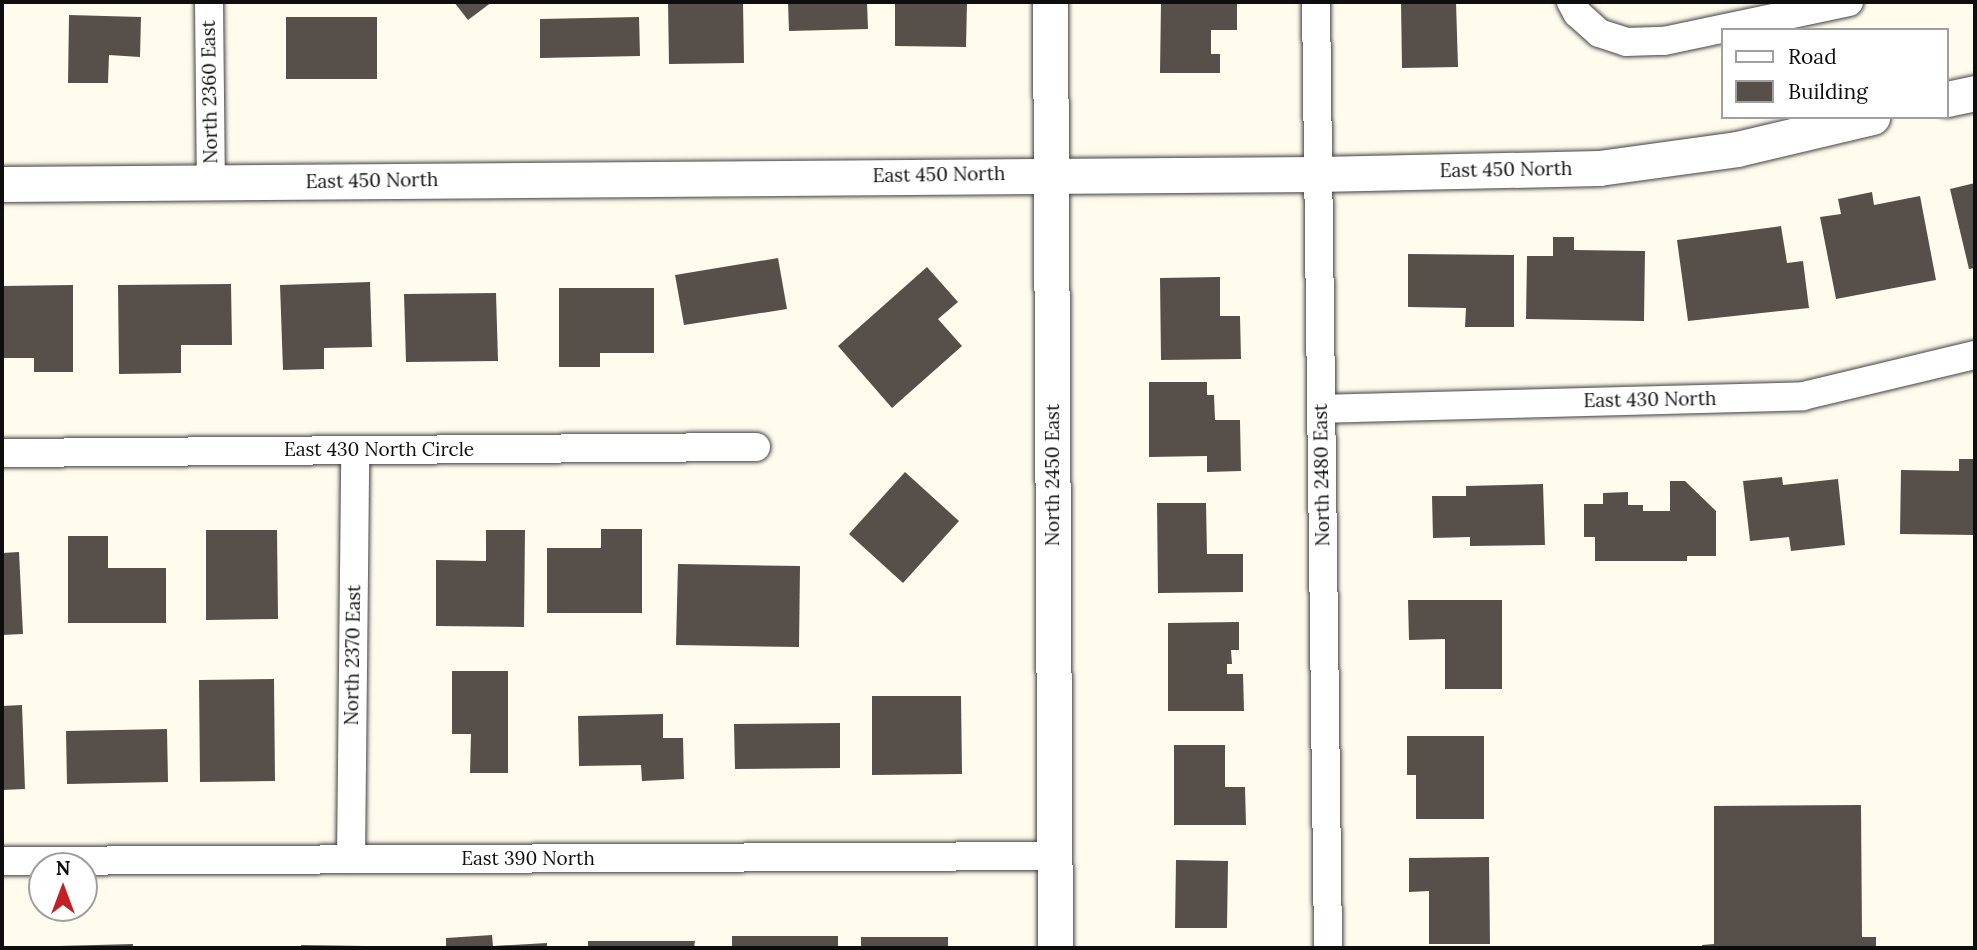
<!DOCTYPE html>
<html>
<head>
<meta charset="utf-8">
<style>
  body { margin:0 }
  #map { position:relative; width:1977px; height:950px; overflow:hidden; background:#fffcee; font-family:Lora,serif }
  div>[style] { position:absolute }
  .building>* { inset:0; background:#574f49 }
  .roads { filter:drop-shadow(0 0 2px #414141) drop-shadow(0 0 2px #414141) }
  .minor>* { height:28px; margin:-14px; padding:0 14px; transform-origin:14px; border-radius:14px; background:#fff }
  .tertiary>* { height:35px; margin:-17.5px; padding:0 17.5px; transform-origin:17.5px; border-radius:17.5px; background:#fff }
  span { translate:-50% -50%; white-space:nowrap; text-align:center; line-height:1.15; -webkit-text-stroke:7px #fff; paint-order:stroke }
  .street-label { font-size:19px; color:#0e0e0e }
  .frame { position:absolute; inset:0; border:4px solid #0e0e0e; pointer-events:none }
  .legend { position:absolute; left:1721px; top:28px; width:228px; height:91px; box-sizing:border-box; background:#fff; border:2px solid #9f9f9f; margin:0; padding:9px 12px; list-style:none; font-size:21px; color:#0e0e0e }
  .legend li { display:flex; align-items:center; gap:14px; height:35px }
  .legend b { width:35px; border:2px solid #9f9f9f }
  .north { position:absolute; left:28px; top:852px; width:70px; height:70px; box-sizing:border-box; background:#fff; border:2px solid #9f9f9f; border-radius:50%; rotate:0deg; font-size:19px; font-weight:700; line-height:28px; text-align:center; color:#0e0e0e }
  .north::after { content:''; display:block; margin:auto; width:24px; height:32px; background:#c32025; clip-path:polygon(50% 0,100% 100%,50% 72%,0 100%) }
</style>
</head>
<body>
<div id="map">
  <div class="building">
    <div style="clip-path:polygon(454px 2px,492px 2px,468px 20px)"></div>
    <div style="clip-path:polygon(668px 2px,743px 2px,744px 63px,669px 64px)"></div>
    <div style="clip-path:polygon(788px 2px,867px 2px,868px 29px,789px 31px)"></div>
    <div style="clip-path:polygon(895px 2px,967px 2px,966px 47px,895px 46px)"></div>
    <div style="clip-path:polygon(1161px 2px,1237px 2px,1237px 30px,1211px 30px,1211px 54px,1220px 54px,1220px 73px,1160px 73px)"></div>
    <div style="clip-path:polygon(1401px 2px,1456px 2px,1458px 67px,1402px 68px)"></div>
    <div style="clip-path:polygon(69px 15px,141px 17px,140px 57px,109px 55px,108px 83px,68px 83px)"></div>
    <div style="clip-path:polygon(286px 17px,377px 17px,377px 79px,286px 79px)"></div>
    <div style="clip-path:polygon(639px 17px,640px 56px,540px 58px,540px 19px)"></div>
    <div style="clip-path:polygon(1975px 183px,1975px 268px,1969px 269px,1950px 189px)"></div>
    <div style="clip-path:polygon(1872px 192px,1874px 205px,1920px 196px,1936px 280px,1836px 299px,1820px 217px,1841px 214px,1838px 199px)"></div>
    <div style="clip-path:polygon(1781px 226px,1787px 263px,1803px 261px,1809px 308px,1688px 321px,1677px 240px)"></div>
    <div style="clip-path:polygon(1553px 237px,1574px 237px,1574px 250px,1645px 251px,1644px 321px,1526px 319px,1527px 256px,1553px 256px)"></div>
    <div style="clip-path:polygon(1408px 254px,1514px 255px,1514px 327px,1465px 327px,1466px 308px,1408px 307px)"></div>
    <div style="clip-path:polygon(778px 258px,787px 309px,684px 325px,675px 275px)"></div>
    <div style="clip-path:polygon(927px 267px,958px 302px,938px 319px,962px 346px,892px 408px,838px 346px)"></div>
    <div style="clip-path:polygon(1220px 277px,1220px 316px,1240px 316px,1241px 359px,1161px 360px,1160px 278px)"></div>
    <div style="clip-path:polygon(370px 282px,372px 347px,324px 348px,324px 369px,283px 370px,280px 285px)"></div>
    <div style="clip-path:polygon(231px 284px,232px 345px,181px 345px,181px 373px,119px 374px,118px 285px)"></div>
    <div style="clip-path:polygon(73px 285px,73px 372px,34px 372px,34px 358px,2px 358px,2px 286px)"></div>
    <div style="clip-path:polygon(559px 288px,654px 288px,654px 353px,600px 353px,600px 367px,559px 367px)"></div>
    <div style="clip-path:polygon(496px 293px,498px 361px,406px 362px,404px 294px)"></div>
    <div style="clip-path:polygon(1149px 382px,1207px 382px,1207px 395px,1214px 395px,1215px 420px,1240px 420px,1241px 471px,1207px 472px,1207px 456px,1149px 457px)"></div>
    <div style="clip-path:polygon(1959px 459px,1975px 459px,1975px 535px,1900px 534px,1901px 470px,1959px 471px)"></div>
    <div style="clip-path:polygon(905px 472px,959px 521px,903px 583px,849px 534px)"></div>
    <div style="clip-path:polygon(1782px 477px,1783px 485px,1838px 479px,1845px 545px,1791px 551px,1789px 537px,1750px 541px,1743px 481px)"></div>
    <div style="clip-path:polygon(1670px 481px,1685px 481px,1716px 511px,1716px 556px,1687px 556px,1687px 561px,1595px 561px,1595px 537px,1584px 537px,1584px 504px,1603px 504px,1603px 493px,1628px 492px,1628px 505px,1643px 505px,1643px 511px,1670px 511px)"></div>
    <div style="clip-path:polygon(1543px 484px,1545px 545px,1470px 546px,1470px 537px,1433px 538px,1432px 496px,1466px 496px,1466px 486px)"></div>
    <div style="clip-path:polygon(1157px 503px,1206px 503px,1207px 554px,1243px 554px,1243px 592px,1158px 593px)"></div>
    <div style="clip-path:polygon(601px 529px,642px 529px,642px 613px,547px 613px,547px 548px,601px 548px)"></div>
    <div style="clip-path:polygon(206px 530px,277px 530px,278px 619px,206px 620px)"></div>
    <div style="clip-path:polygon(486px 530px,525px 530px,524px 627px,436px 626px,436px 560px,486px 561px)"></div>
    <div style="clip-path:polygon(68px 536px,108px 536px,108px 568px,166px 568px,166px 623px,68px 623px)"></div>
    <div style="clip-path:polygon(19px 552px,23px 634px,2px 635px,2px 553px)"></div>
    <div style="clip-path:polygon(678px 564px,800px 566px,799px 647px,676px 645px)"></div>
    <div style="clip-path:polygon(1408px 600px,1502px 600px,1502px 689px,1445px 689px,1445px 639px,1409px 640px)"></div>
    <div style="clip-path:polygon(1239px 622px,1239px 650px,1231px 650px,1232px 664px,1227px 664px,1227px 674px,1243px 674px,1244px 711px,1168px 711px,1168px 623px)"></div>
    <div style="clip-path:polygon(452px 671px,508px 671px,508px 773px,470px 773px,471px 734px,452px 734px)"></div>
    <div style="clip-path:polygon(274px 679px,275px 781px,200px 782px,199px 680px)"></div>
    <div style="clip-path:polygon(872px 696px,961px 696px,962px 774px,872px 775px)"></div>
    <div style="clip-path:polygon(22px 705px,25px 789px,2px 790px,2px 706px)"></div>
    <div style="clip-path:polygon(663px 714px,663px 738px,683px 738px,684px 779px,642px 781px,641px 765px,579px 766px,578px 716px)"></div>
    <div style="clip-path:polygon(840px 723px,840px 768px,735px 769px,734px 724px)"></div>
    <div style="clip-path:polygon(167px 729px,168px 782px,67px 784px,66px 731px)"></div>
    <div style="clip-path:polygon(1407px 736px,1484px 736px,1484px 819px,1416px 819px,1416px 775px,1407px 775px)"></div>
    <div style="clip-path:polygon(1174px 745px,1225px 745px,1225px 787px,1245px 787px,1246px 825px,1174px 825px)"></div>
    <div style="clip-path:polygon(1861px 805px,1862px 937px,1876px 937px,1876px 948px,1702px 948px,1702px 945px,1714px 944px,1714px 806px)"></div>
    <div style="clip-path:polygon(1489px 857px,1490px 944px,1429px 944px,1429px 891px,1409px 892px,1409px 858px)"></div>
    <div style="clip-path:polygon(1176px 860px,1228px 861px,1227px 928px,1175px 928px)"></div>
    <div style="clip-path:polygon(492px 935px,493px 946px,547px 943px,547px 948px,446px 948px,446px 938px)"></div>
    <div style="clip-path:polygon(732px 936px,838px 936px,838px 948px,732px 948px)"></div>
    <div style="clip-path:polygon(861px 937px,948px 937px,948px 948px,861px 948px)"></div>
    <div style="clip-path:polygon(588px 941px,695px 941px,694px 948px,588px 948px)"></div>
    <div style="clip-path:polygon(133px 944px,133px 948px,58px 948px,58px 946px)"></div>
    <div style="clip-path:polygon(301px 945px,366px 946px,366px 948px,301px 948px)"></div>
  </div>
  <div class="roads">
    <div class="minor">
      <div style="left:209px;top:2px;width:180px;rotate:89.4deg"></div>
      <div style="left:1316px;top:2px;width:946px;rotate:89.27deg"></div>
      <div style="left:1571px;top:2px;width:13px;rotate:61deg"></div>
      <div style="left:1577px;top:13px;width:30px;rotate:42deg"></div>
      <div style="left:1599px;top:33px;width:28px;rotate:18deg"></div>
      <div style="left:1626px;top:42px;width:38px;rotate:-2deg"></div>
      <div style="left:1664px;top:41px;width:189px;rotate:-11.9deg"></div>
      <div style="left:1321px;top:409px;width:482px;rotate:-1.5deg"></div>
      <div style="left:1803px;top:396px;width:177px;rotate:-13.4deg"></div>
      <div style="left:2px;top:453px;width:754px;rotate:-0.46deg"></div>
      <div style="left:351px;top:859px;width:409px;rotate:-89.4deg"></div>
      <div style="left:2px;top:861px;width:1053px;rotate:-0.27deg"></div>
    </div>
    <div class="tertiary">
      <div style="left:1050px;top:2px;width:946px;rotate:89.7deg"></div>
      <div style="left:1947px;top:99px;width:29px;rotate:-12deg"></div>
      <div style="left:2px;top:184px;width:1316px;rotate:-0.44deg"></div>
      <div style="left:1318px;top:174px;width:281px;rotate:-1.2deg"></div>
      <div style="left:1599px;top:168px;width:139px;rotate:-7.8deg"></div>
      <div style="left:1737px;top:149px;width:139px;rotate:-13.3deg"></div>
    </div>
  </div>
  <div class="street-label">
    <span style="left:210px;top:92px;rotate:-91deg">North 2360 East</span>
    <span style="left:1506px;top:170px;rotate:-1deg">East 450 North</span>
    <span style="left:939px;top:175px;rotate:-1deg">East 450 North</span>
    <span style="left:372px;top:181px;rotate:-1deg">East 450 North</span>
    <span style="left:1650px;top:400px;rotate:-1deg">East 430 North</span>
    <span style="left:379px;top:450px">East 430 North Circle</span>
    <span style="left:1053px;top:475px;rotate:-90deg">North 2450 East</span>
    <span style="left:1322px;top:475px;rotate:-91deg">North 2480 East</span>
    <span style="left:353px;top:655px;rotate:-89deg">North 2370 East</span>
    <span style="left:528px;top:859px">East 390 North</span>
  </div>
  <div class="frame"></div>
  <ul class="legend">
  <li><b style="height:9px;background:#fff"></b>Road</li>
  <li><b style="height:19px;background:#574f49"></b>Building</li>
  </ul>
  <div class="north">N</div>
</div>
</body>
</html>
